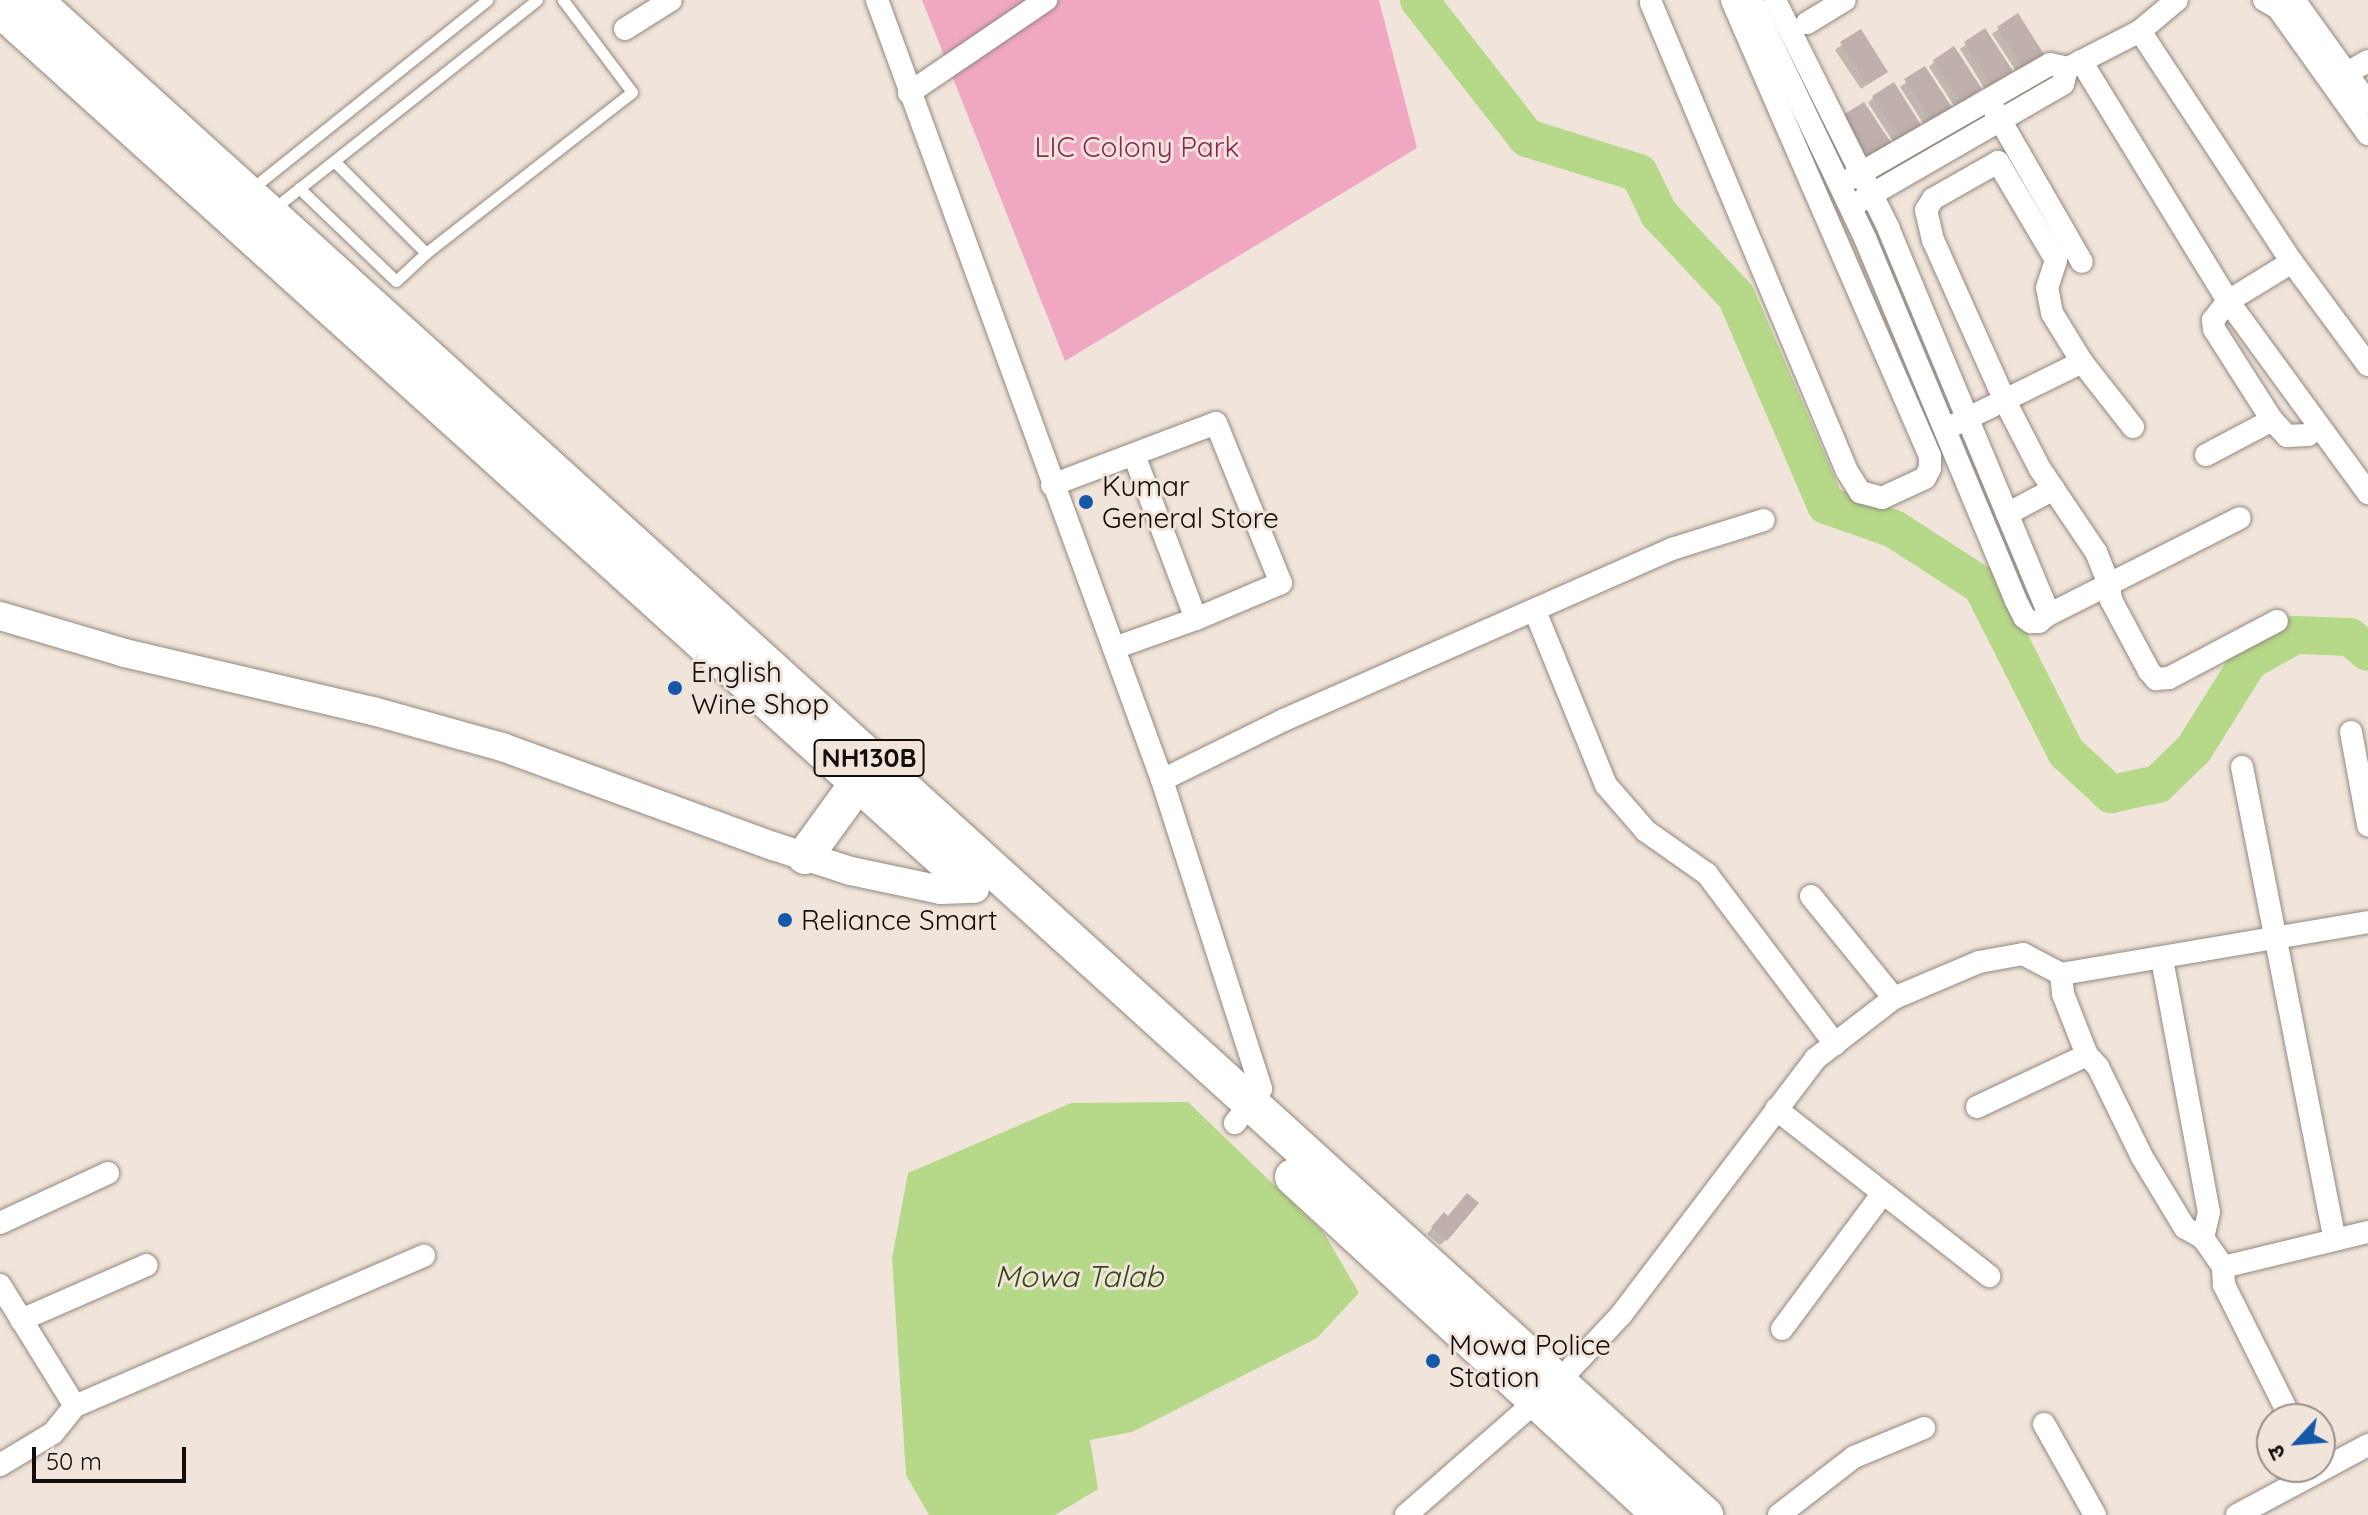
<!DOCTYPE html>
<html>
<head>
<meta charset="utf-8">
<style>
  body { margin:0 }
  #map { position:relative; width:2368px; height:1515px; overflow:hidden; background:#f1e5db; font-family:Quicksand,"Noto Sans Devanagari",sans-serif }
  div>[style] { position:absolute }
  .green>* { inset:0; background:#f0a8c2 }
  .water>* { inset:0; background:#b5d889 }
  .shadow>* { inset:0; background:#0003 }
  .river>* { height:38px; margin:-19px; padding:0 19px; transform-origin:19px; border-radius:19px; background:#b5d889 }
  .building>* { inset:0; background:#c0b0ad }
  .roads { filter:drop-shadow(0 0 2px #93887f) drop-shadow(0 0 2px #93887f) }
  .service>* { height:11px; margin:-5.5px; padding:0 5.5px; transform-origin:5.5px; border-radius:5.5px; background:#fff }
  .minor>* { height:22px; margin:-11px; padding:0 11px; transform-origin:11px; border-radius:11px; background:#fff }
  .tertiary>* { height:28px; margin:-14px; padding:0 14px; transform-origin:14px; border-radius:14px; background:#fff }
  .trunk>* { height:36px; margin:-18px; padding:0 18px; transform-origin:18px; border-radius:18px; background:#fff }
  .dots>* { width:22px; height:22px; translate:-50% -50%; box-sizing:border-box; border:4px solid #f1e5db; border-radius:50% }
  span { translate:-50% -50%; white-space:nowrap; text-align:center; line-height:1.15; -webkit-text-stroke:6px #f1e5db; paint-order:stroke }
  .shield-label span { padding:2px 6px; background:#f1e5db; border:2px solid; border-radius:6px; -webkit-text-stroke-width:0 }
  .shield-label { font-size:26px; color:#120e0b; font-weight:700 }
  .park-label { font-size:28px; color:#8b2756 }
  .poi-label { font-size:28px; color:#120e0b }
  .left { translate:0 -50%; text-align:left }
  .water-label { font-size:30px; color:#374c15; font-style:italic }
  .north { position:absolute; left:2256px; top:1403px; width:80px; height:80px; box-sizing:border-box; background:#f1e5db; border:2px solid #988f88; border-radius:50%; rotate:244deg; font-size:22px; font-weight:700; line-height:32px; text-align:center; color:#120e0b }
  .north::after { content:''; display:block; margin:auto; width:28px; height:36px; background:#1658a8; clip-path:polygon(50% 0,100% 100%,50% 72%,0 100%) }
  .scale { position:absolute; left:32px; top:1447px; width:154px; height:36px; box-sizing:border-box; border:4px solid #120e0b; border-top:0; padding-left:10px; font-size:24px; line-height:28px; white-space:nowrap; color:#120e0b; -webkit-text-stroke:6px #f1e5db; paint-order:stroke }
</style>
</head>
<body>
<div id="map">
  <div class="green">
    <div style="clip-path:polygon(922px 0,1379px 0,1417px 148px,1065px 361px)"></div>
  </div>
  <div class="water">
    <div style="clip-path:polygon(1188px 1102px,1324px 1233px,1359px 1293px,1317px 1338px,1132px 1432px,1090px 1440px,1098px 1489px,1055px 1515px,929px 1515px,906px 1475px,892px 1258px,908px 1173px,1071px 1103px)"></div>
  </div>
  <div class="shadow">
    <div style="clip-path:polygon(2017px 16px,2043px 56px,2018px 74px,1992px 34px)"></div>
    <div style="clip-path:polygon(1860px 31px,1886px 71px,1861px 89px,1835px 50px)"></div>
    <div style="clip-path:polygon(1984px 31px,2010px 71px,1985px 89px,1960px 49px)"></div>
    <div style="clip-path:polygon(1934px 62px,1979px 89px,1955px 107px,1929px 67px)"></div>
    <div style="clip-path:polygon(1924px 69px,1950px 109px,1925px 126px,1900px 87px)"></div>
    <div style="clip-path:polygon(1874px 97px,1919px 125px,1894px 143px,1868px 103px)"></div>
    <div style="clip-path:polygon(1845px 117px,1890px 144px,1865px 162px)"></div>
    <div style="clip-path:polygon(1439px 1220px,1446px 1240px,1440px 1245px,1427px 1234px)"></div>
  </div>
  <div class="river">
    <div style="left:1419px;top:0;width:175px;rotate:52deg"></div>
    <div style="left:1527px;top:138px;width:117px;rotate:17.4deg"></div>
    <div style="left:1639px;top:173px;width:46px;rotate:64deg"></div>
    <div style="left:1659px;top:214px;width:112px;rotate:46.8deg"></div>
    <div style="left:1736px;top:296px;width:228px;rotate:66.7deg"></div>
    <div style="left:1826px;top:505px;width:72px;rotate:19.4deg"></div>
    <div style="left:1894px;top:529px;width:105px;rotate:32.9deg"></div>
    <div style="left:1982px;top:586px;width:186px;rotate:63.2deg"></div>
    <div style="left:2066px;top:752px;width:62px;rotate:43deg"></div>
    <div style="left:2111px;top:794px;width:48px;rotate:-12deg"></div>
    <div style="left:2158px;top:784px;width:50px;rotate:-44.2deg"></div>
    <div style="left:2194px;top:749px;width:104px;rotate:-58deg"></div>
    <div style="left:2249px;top:661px;width:53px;rotate:-29.5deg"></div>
    <div style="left:2295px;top:635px;width:55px;rotate:2.1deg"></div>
    <div style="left:2350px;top:637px;width:23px;rotate:40deg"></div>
  </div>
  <div class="building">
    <div style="clip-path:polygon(2018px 13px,2045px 56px,2024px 70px,1997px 27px)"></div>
    <div style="clip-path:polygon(1985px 28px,2013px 71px,1992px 85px,1964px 42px)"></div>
    <div style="clip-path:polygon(1861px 29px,1888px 72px,1867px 85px,1840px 42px)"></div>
    <div style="clip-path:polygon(1954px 46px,1982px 89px,1961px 103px,1933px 60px)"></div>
    <div style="clip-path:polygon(1925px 66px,1953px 109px,1932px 122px,1904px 79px)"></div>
    <div style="clip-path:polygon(1894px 82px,1921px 125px,1900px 139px,1872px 96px)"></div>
    <div style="clip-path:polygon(1864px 102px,1892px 144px,1871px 158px,1843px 115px)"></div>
    <div style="clip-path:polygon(1467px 1193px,1479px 1203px,1447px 1241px,1431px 1227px,1444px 1212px,1448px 1216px)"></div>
  </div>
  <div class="roads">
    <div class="service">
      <div style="left:334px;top:161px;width:130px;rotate:45deg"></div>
      <div style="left:426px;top:253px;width:261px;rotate:-38deg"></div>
      <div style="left:632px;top:92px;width:115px;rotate:-126.9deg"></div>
      <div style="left:299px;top:188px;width:134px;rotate:43.8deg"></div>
      <div style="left:396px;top:281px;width:41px;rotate:-43deg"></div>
      <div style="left:250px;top:190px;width:304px;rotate:-38.7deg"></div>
      <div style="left:272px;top:210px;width:338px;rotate:-38.4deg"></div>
    </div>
    <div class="minor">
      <div style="left:877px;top:0;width:830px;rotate:69.93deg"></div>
      <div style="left:1162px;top:780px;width:324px;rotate:72.2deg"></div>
      <div style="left:1261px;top:1089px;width:43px;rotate:127.4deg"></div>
      <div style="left:1751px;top:0;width:264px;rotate:64.4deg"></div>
      <div style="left:1865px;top:238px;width:391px;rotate:67.4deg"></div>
      <div style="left:2015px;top:599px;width:20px;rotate:63deg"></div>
      <div style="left:2024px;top:617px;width:9px;rotate:36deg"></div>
      <div style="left:2031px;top:622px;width:8px"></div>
      <div style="left:2039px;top:622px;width:9px;rotate:-41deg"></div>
      <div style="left:2046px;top:616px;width:9px;rotate:-90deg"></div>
      <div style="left:2046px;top:607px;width:409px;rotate:-112.6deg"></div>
      <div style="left:1889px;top:229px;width:256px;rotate:-116.5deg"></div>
      <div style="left:2264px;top:0;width:16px;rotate:30deg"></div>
      <div style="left:2278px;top:8px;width:155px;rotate:54.5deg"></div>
      <div style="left:2294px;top:0;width:127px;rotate:54.3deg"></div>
      <div style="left:1651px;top:3px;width:507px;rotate:67.28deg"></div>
      <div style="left:1847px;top:471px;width:25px;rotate:58deg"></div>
      <div style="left:1860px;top:492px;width:23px;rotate:15deg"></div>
      <div style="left:1882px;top:498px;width:47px;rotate:-24.9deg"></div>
      <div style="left:1925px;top:478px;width:11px;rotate:-63deg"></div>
      <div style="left:1930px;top:468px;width:12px;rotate:-90deg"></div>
      <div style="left:1930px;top:456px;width:497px;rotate:-113.5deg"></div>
      <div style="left:1807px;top:23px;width:44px;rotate:-31.2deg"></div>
      <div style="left:625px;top:29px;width:54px;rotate:-32.2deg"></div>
      <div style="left:2140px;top:31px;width:277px;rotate:56.7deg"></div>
      <div style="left:2292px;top:262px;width:128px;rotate:53.6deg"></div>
      <div style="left:2081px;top:61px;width:281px;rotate:58.5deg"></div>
      <div style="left:2228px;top:301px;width:238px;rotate:53.9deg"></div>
      <div style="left:2068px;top:68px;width:81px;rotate:-27.2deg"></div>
      <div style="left:2140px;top:31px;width:48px;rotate:-40deg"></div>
      <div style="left:2335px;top:80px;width:38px;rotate:-30deg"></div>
      <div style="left:909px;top:93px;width:166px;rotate:-34.2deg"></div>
      <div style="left:1995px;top:111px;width:174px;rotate:60.1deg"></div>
      <div style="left:1852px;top:178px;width:228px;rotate:-29.9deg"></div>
      <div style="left:2050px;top:64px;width:17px;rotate:13deg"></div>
      <div style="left:2067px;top:68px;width:16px;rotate:104deg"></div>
      <div style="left:2063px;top:84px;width:236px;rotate:150deg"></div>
      <div style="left:2292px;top:262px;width:75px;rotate:148.6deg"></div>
      <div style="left:2228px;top:301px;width:24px;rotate:128deg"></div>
      <div style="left:2213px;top:320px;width:9px;rotate:84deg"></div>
      <div style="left:2214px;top:329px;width:108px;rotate:57.5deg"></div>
      <div style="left:2272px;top:420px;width:22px;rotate:47deg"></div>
      <div style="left:2287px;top:436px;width:21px;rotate:-3deg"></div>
      <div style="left:2308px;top:435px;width:14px;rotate:-34deg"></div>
      <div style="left:1954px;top:425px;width:143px;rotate:-26.2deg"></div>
      <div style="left:2133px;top:427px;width:83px;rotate:-128.1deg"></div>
      <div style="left:2082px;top:362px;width:57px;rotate:-121.5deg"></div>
      <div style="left:2052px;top:313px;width:25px;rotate:-101deg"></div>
      <div style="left:2047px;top:288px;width:29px;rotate:-72deg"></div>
      <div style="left:2056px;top:260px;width:114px;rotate:-120.6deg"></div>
      <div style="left:1998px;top:162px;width:75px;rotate:150.4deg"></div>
      <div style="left:1933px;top:199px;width:13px;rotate:122deg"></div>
      <div style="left:1926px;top:210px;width:31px;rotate:77deg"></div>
      <div style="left:1933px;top:240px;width:176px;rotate:65.9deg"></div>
      <div style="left:2005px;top:401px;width:76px;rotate:62.8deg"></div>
      <div style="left:2040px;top:469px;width:100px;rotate:56deg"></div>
      <div style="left:2096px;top:552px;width:35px;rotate:68deg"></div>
      <div style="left:2109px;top:584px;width:16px;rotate:83deg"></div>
      <div style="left:2111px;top:600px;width:81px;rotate:61.8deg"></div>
      <div style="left:2149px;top:671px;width:11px;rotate:49deg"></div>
      <div style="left:2156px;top:679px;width:13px;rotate:-4deg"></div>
      <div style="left:2169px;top:678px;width:122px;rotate:-27.8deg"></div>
      <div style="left:1134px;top:455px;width:175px;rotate:69.3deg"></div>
      <div style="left:2206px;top:455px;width:75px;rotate:-27.9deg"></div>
      <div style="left:1052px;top:485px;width:175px;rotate:-20.7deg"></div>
      <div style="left:1216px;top:423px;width:173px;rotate:67.9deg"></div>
      <div style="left:1281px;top:583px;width:92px;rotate:157deg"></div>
      <div style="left:1196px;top:619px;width:87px;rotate:160.5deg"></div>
      <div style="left:2007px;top:514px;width:53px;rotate:-28deg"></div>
      <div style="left:1535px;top:611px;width:188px;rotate:67.8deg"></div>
      <div style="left:1606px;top:785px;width:61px;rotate:49deg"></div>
      <div style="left:1646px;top:831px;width:75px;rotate:35.2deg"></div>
      <div style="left:1707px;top:874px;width:213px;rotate:53deg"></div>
      <div style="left:2046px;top:616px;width:217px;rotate:-26.8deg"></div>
      <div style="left:2351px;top:732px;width:95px;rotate:79.6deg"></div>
      <div style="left:2242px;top:767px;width:481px;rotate:78.9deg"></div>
      <div style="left:1162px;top:780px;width:136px;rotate:-26.2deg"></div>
      <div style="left:1284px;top:720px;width:424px;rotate:-23.8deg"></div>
      <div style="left:1672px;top:549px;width:96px;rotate:-17.5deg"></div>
      <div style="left:1811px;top:896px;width:132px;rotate:50.9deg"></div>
      <div style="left:2162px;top:959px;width:257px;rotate:79.5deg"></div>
      <div style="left:2209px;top:1212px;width:27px;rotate:103deg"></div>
      <div style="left:2061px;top:974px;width:20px;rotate:84deg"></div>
      <div style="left:2063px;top:994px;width:66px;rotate:68.5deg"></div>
      <div style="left:2087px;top:1055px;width:16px;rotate:47deg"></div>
      <div style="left:2098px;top:1067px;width:100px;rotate:63.9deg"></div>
      <div style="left:2142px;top:1157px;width:83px;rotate:58.8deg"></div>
      <div style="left:2185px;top:1228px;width:21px;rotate:29deg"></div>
      <div style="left:2203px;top:1238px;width:35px;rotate:55deg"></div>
      <div style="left:2223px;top:1267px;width:18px;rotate:87deg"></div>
      <div style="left:2224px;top:1285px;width:150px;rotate:63.4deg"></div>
      <div style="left:1977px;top:1107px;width:122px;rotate:-25.3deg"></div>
      <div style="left:1776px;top:1109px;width:271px;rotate:38.1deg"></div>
      <div style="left:0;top:1223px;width:119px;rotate:-24.8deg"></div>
      <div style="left:2223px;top:1267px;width:149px;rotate:-13.6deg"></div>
      <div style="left:0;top:1285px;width:142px;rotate:58.2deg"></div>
      <div style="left:21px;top:1320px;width:137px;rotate:-23.6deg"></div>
      <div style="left:1782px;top:1329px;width:169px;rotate:-53.4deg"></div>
      <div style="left:2044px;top:1424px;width:104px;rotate:60.7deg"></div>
      <div style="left:0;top:1465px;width:62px;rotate:-31.1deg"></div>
      <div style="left:53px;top:1433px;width:35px;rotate:-51deg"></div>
      <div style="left:75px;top:1406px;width:380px;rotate:-23.3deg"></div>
      <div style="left:1406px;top:1515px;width:202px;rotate:-41.2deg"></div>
      <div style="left:1558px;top:1382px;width:92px;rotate:-46.8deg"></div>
      <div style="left:1621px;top:1315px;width:321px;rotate:-52.8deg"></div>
      <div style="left:1815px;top:1059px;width:100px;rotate:-37.7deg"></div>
      <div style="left:1894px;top:998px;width:92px;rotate:-23deg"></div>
      <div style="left:1979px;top:962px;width:45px;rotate:-10.3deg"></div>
      <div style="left:2023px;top:954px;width:43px;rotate:27.8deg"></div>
      <div style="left:2061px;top:974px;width:311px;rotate:-9.6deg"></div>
      <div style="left:1779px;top:1515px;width:95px;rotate:-37.7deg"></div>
      <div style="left:1854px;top:1457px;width:76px;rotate:-22.5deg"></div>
      <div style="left:2237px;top:1515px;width:149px;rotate:-28.1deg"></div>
    </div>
    <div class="tertiary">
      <div style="left:0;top:616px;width:130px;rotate:16.5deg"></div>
      <div style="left:125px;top:653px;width:255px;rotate:13.2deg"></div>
      <div style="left:373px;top:711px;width:134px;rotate:15.6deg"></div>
      <div style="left:502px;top:747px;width:289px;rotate:20.1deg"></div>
      <div style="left:773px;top:846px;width:82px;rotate:17.8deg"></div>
      <div style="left:851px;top:871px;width:92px;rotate:11.9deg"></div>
      <div style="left:941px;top:890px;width:34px;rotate:-2deg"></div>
    </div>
    <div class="trunk">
      <div style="left:34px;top:0;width:2256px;rotate:42.2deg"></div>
      <div style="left:0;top:9px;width:1304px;rotate:42.05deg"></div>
      <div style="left:805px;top:856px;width:90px;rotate:-54deg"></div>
      <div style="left:1293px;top:1177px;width:499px;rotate:42.6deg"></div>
    </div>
  </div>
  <div class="dots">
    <div style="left:1086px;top:502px;background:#1658a8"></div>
    <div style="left:675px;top:688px;background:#1658a8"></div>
    <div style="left:785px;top:920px;background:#1658a8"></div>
    <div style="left:1433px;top:1361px;background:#1658a8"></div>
  </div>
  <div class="shield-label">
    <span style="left:869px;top:758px">NH130B</span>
  </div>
  <div class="park-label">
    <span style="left:1137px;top:147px">LIC Colony Park</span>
  </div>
  <div class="poi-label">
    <span class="left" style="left:1102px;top:502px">Kumar<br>General Store</span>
    <span class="left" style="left:691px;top:688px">English<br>Wine Shop</span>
    <span class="left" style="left:801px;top:920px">Reliance Smart</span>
    <span class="left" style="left:1449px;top:1361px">Mowa Police<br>Station</span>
  </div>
  <div class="water-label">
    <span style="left:1079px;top:1276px">Mowa Talab</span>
  </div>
  <div class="north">उ</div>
  <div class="scale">50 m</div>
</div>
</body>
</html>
